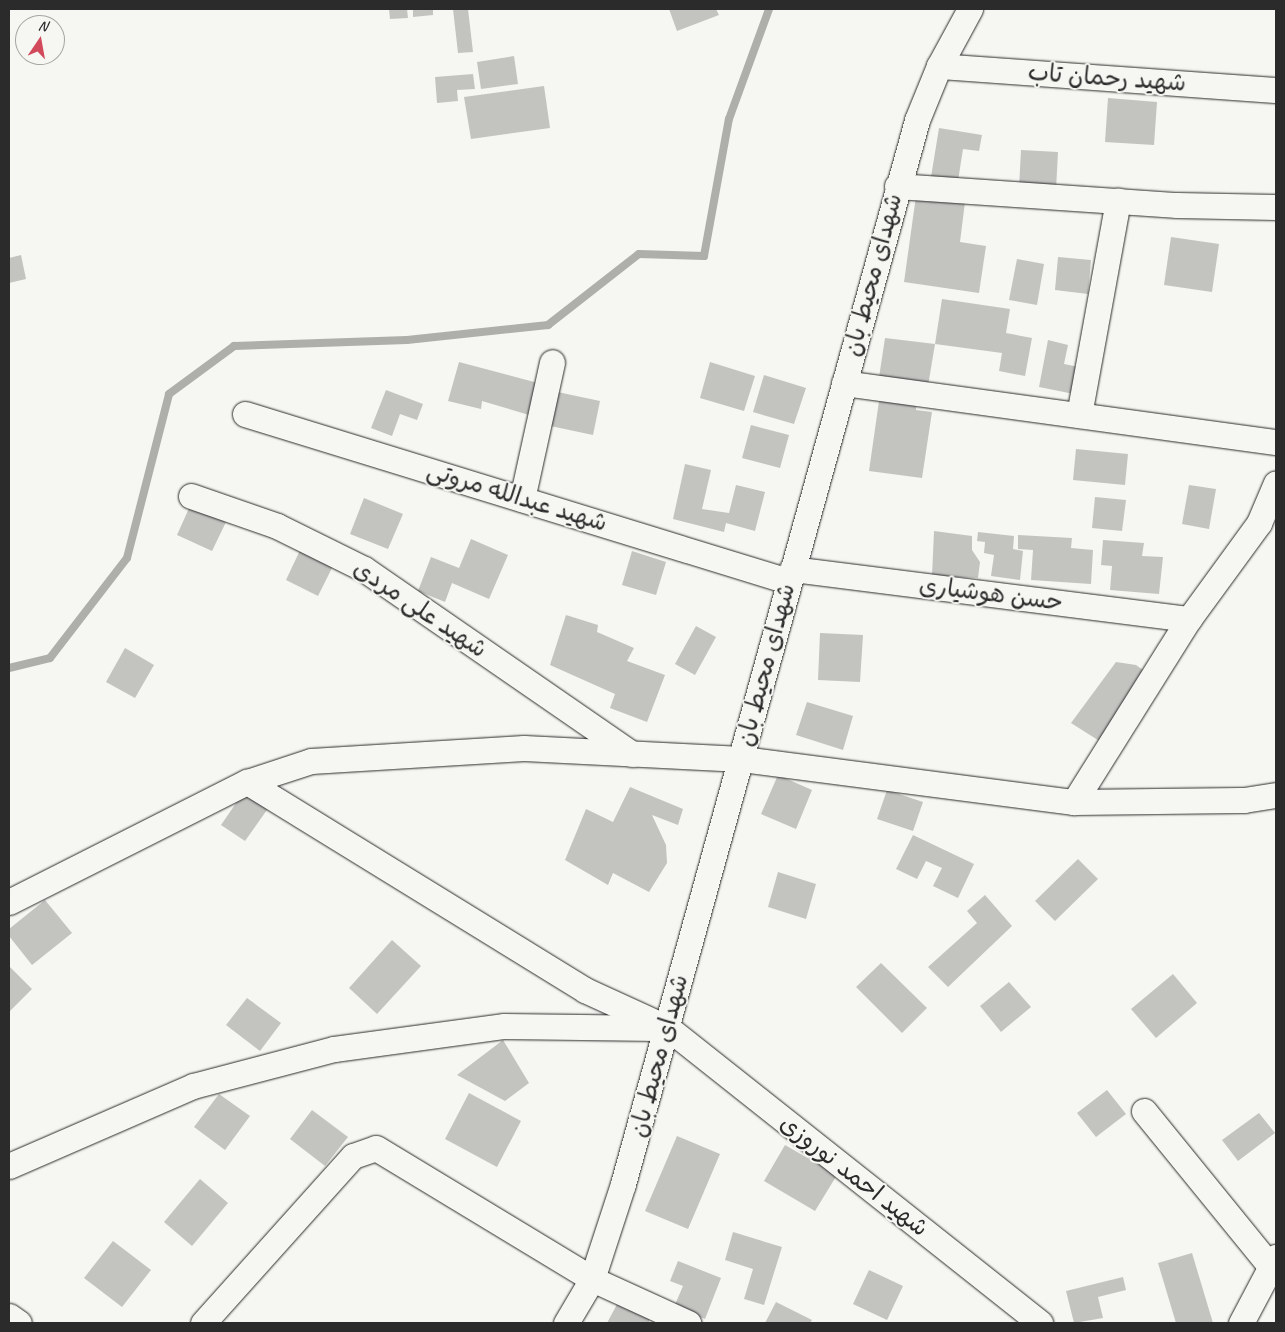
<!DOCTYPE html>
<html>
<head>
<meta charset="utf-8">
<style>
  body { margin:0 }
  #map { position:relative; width:1285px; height:1332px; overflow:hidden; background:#f6f6f2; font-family:Caveat,"Playpen Sans Arabic",sans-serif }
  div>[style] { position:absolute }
  .stream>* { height:8px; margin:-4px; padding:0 4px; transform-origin:4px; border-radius:4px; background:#aeaeab }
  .building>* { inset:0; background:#c3c3c0 }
  .roads { filter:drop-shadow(0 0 1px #2b2b2b) drop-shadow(0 0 1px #2b2b2b) }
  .minor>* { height:25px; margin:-12.5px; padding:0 12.5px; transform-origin:12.5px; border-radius:12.5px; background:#f6f6f2 }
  span { translate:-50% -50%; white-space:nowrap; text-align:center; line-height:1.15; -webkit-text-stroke:4px #f6f6f2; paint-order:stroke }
  .street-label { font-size:24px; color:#2b2b2b }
  .frame { position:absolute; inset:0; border:10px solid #2b2b2b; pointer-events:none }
  .north { position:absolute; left:15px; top:15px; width:50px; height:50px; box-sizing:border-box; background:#f6f6f2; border:1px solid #a5a5a2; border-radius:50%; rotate:12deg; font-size:14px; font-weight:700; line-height:20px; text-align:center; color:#2b2b2b }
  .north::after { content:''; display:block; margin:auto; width:18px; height:22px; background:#d1495b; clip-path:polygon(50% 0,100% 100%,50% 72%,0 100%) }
</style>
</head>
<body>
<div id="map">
  <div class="stream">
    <div style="left:9px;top:668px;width:42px;rotate:-13.7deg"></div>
    <div style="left:50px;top:658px;width:126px;rotate:-52.4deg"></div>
    <div style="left:127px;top:558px;width:169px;rotate:-75.6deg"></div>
    <div style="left:169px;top:394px;width:81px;rotate:-36.4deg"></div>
    <div style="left:234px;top:346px;width:173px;rotate:-2deg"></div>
    <div style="left:407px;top:340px;width:142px;rotate:-6.1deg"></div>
    <div style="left:548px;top:325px;width:115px;rotate:-38deg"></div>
    <div style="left:639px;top:254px;width:65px;rotate:1.8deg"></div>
    <div style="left:704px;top:256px;width:139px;rotate:-79.7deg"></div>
    <div style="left:729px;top:119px;width:117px;rotate:-70deg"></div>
  </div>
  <div class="building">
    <div style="clip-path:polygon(389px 9px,407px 9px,408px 18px,390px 19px)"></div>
    <div style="clip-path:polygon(413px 9px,433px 9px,433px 15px,413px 17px)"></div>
    <div style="clip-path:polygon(453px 9px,468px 9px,473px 52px,458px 53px)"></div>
    <div style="clip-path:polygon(669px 9px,716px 9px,719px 15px,677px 31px)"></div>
    <div style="clip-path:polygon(514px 56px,518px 84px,481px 89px,477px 62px)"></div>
    <div style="clip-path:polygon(473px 74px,475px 89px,457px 90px,458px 101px,437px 103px,435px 77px)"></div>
    <div style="clip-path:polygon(544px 86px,550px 128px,471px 139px,464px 97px)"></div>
    <div style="clip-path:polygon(1108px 98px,1157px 102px,1154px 145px,1105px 142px)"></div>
    <div style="clip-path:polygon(939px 128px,982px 135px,979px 151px,963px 149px,958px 181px,931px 177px)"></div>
    <div style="clip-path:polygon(1021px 150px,1058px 152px,1056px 190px,1019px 188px)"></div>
    <div style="clip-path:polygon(916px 196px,965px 202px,960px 242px,986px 246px,979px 293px,904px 282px)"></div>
    <div style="clip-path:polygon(1171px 237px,1219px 244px,1212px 292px,1164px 285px)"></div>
    <div style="clip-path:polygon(21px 255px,26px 279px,9px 283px,9px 258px)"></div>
    <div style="clip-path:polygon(1058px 257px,1091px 260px,1088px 294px,1055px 290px)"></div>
    <div style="clip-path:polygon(1017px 259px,1044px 264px,1037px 305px,1009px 300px)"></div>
    <div style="clip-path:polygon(942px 299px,1010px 309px,1006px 333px,1032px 338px,1025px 376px,999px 371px,1002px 353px,935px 344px)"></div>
    <div style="clip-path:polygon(885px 338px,935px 344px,927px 392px,878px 384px)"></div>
    <div style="clip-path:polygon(1048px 340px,1068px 345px,1064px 364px,1079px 367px,1074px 394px,1039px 387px)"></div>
    <div style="clip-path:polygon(459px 362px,538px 383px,529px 415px,482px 401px,481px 409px,448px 401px)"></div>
    <div style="clip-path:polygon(710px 362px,755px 376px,744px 411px,700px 398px)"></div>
    <div style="clip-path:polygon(764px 375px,806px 388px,794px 424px,753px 412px)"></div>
    <div style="clip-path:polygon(386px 390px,423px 404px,417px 420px,400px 414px,392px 436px,371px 428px)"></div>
    <div style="clip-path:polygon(548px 390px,600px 401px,593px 435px,541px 424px)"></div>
    <div style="clip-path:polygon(880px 394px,917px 399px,916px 410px,932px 412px,922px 478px,869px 471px)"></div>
    <div style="clip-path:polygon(751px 425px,789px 435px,780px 468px,742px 458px)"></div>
    <div style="clip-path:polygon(1076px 449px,1128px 454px,1125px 485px,1073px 480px)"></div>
    <div style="clip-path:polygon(685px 464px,711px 470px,702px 509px,729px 513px,736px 485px,765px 492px,755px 531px,726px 523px,724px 532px,673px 519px)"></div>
    <div style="clip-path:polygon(1189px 485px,1216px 489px,1209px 529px,1182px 524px)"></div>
    <div style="clip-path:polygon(1095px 497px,1126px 500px,1122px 531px,1092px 528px)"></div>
    <div style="clip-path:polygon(364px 498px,403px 514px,388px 549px,350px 534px)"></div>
    <div style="clip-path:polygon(190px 506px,226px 522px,212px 551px,177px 535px)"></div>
    <div style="clip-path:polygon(934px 531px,972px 536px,972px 550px,980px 562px,978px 578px,932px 576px)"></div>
    <div style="clip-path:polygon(978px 532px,1014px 536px,1013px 549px,1023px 551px,1020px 580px,991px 576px,994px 555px,984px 553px,985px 542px,977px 541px)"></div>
    <div style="clip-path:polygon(1018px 535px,1072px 538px,1071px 548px,1093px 550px,1091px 584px,1031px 580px,1033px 550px,1018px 549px)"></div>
    <div style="clip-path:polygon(471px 539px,508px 555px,489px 599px,452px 583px,445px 602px,418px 591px,431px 557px,459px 568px)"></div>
    <div style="clip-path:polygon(1103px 540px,1144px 543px,1142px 556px,1163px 557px,1159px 594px,1110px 590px,1112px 566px,1101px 565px)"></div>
    <div style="clip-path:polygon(302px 546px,335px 562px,318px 596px,286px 580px)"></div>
    <div style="clip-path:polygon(632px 551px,666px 562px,656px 595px,622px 585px)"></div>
    <div style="clip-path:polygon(566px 615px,598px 625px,597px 632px,634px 648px,627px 661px,665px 675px,647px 722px,610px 708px,615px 694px,550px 665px)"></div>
    <div style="clip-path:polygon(696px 626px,716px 637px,695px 675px,675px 664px)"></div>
    <div style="clip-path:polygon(820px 633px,863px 635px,860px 682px,818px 680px)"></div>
    <div style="clip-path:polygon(125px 648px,154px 665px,135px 698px,106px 682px)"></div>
    <div style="clip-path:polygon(1116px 662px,1136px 665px,1153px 677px,1101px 742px,1071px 723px)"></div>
    <div style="clip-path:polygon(807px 702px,853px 716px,843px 750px,796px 735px)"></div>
    <div style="clip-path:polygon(778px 775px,812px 790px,796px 829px,761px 814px)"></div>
    <div style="clip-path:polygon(630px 787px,683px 809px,678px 825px,652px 815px,666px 845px,667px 863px,649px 892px,613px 873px,608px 885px,565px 860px,586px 809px,613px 822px)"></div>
    <div style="clip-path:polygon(245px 790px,269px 807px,245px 841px,221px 825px)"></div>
    <div style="clip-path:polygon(887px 790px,923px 802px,913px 831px,877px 819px)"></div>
    <div style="clip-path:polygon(913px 835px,974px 864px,958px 898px,933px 886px,942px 868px,926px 861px,917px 879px,896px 869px)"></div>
    <div style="clip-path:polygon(1078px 859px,1098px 879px,1055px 921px,1035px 901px)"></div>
    <div style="clip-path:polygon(778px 872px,816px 884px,806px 919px,768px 907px)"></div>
    <div style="clip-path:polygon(985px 895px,1012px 926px,948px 987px,928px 967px,977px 923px,967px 911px)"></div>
    <div style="clip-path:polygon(45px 900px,72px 933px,32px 965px,9px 936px,9px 929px)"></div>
    <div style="clip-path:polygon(392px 940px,421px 966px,377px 1014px,349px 988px)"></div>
    <div style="clip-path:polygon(881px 963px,927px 1008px,902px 1033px,856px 987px)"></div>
    <div style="clip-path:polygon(9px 966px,32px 989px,9px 1012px)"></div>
    <div style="clip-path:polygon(1173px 974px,1197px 1003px,1156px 1038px,1131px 1009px)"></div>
    <div style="clip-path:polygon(1009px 982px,1031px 1007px,1001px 1032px,980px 1006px)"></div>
    <div style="clip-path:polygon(247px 998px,281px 1023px,260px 1051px,226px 1025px)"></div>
    <div style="clip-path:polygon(503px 1040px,529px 1083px,505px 1101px,457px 1075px)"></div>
    <div style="clip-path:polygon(1107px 1090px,1126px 1114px,1096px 1137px,1077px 1113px)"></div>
    <div style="clip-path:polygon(469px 1093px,521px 1121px,497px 1167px,445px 1139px)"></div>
    <div style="clip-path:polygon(219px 1094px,250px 1116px,225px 1150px,194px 1127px)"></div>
    <div style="clip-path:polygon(312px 1110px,348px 1137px,325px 1166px,290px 1139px)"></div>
    <div style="clip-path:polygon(1259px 1113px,1275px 1133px,1238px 1161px,1222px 1140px)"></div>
    <div style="clip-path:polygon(677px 1136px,720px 1154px,688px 1229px,645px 1211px)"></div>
    <div style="clip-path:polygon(785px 1145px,837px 1175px,815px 1211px,764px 1181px)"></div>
    <div style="clip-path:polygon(200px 1179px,228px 1203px,192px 1246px,164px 1222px)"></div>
    <div style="clip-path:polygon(733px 1232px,782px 1247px,764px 1305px,744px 1299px,753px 1269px,725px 1260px)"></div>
    <div style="clip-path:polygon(113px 1241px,151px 1270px,122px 1307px,84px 1278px)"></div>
    <div style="clip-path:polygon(1192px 1253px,1213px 1323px,1176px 1323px,1158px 1263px)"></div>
    <div style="clip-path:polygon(678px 1261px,721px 1278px,705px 1319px,674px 1307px,683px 1286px,670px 1281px)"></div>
    <div style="clip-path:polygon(869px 1270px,903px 1286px,887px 1320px,853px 1304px)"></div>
    <div style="clip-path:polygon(1123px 1277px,1126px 1290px,1098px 1297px,1103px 1318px,1074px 1323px,1066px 1291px)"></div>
    <div style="clip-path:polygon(622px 1295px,654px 1312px,648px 1323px,607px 1323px)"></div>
    <div style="clip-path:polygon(776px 1302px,812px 1320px,810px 1323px,765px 1323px)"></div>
  </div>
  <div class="roads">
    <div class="minor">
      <div style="left:939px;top:66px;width:338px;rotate:4.1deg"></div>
      <div style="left:897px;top:186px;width:281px;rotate:3.9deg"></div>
      <div style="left:1177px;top:205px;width:99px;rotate:1.2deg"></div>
      <div style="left:844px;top:383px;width:436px;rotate:7.8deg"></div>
      <div style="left:245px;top:414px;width:568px;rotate:17.1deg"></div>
      <div style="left:1079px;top:415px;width:218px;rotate:-79.7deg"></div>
      <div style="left:191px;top:496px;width:91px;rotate:19.2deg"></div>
      <div style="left:277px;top:526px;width:97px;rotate:26.3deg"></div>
      <div style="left:364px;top:569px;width:326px;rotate:34.6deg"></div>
      <div style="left:522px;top:499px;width:140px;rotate:-77.6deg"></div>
      <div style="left:792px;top:569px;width:400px;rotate:7.2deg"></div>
      <div style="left:247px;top:782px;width:397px;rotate:31.6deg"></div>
      <div style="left:585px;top:990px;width:91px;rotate:24.6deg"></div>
      <div style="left:668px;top:1028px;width:475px;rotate:38.4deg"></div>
      <div style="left:1074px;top:802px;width:216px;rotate:-57.9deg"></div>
      <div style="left:1189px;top:619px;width:119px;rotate:-53.9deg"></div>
      <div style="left:1259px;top:523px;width:43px;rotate:-67deg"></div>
      <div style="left:9px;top:902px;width:267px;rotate:-26.8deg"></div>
      <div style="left:247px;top:782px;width:67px;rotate:-18.2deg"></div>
      <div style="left:311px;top:761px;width:213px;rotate:-3.5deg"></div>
      <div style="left:524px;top:748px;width:218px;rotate:2.9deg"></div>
      <div style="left:742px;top:759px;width:335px;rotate:7.4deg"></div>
      <div style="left:1074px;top:802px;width:170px;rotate:-0.7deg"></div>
      <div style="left:1244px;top:800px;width:32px;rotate:-9deg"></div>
      <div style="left:1144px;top:1111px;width:201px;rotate:50.9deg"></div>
      <div style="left:9px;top:1166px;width:201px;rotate:-23.5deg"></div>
      <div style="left:193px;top:1086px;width:146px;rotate:-14.7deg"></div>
      <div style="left:334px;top:1049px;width:172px;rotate:-7.7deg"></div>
      <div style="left:504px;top:1026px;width:154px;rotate:0.7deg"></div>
      <div style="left:9px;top:1316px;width:12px;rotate:35deg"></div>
      <div style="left:203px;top:1323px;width:224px;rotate:-48.1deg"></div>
      <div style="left:353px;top:1156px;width:24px;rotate:-19deg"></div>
      <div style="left:376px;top:1148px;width:253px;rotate:31.2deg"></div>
      <div style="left:592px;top:1279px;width:106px;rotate:24.6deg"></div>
      <div style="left:566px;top:1323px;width:51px;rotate:-59.4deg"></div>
      <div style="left:592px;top:1279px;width:100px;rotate:-71.9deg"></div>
      <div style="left:623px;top:1184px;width:1104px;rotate:-74.55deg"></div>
      <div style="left:917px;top:120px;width:58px;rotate:-67.8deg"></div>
      <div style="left:939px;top:66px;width:65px;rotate:-61.5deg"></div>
      <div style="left:1241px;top:1323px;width:75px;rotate:-62.1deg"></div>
    </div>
  </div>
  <div class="street-label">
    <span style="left:1107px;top:78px;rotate:4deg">شهید رحمان تاب</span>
    <span style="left:873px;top:275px;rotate:-75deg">شهدای محیط بان</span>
    <span style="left:517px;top:497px;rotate:17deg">شهید عبدالله مروتی</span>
    <span style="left:991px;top:594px;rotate:7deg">حسن هوشیاری</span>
    <span style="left:420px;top:609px;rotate:34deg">شهید علی مردی</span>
    <span style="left:766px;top:665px;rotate:-75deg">شهدای محیط بان</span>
    <span style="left:659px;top:1056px;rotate:-75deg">شهدای محیط بان</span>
    <span style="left:854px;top:1176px;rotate:38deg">شهید احمد نوروزی</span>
  </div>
  <div class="frame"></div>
  <div class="north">N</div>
</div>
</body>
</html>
